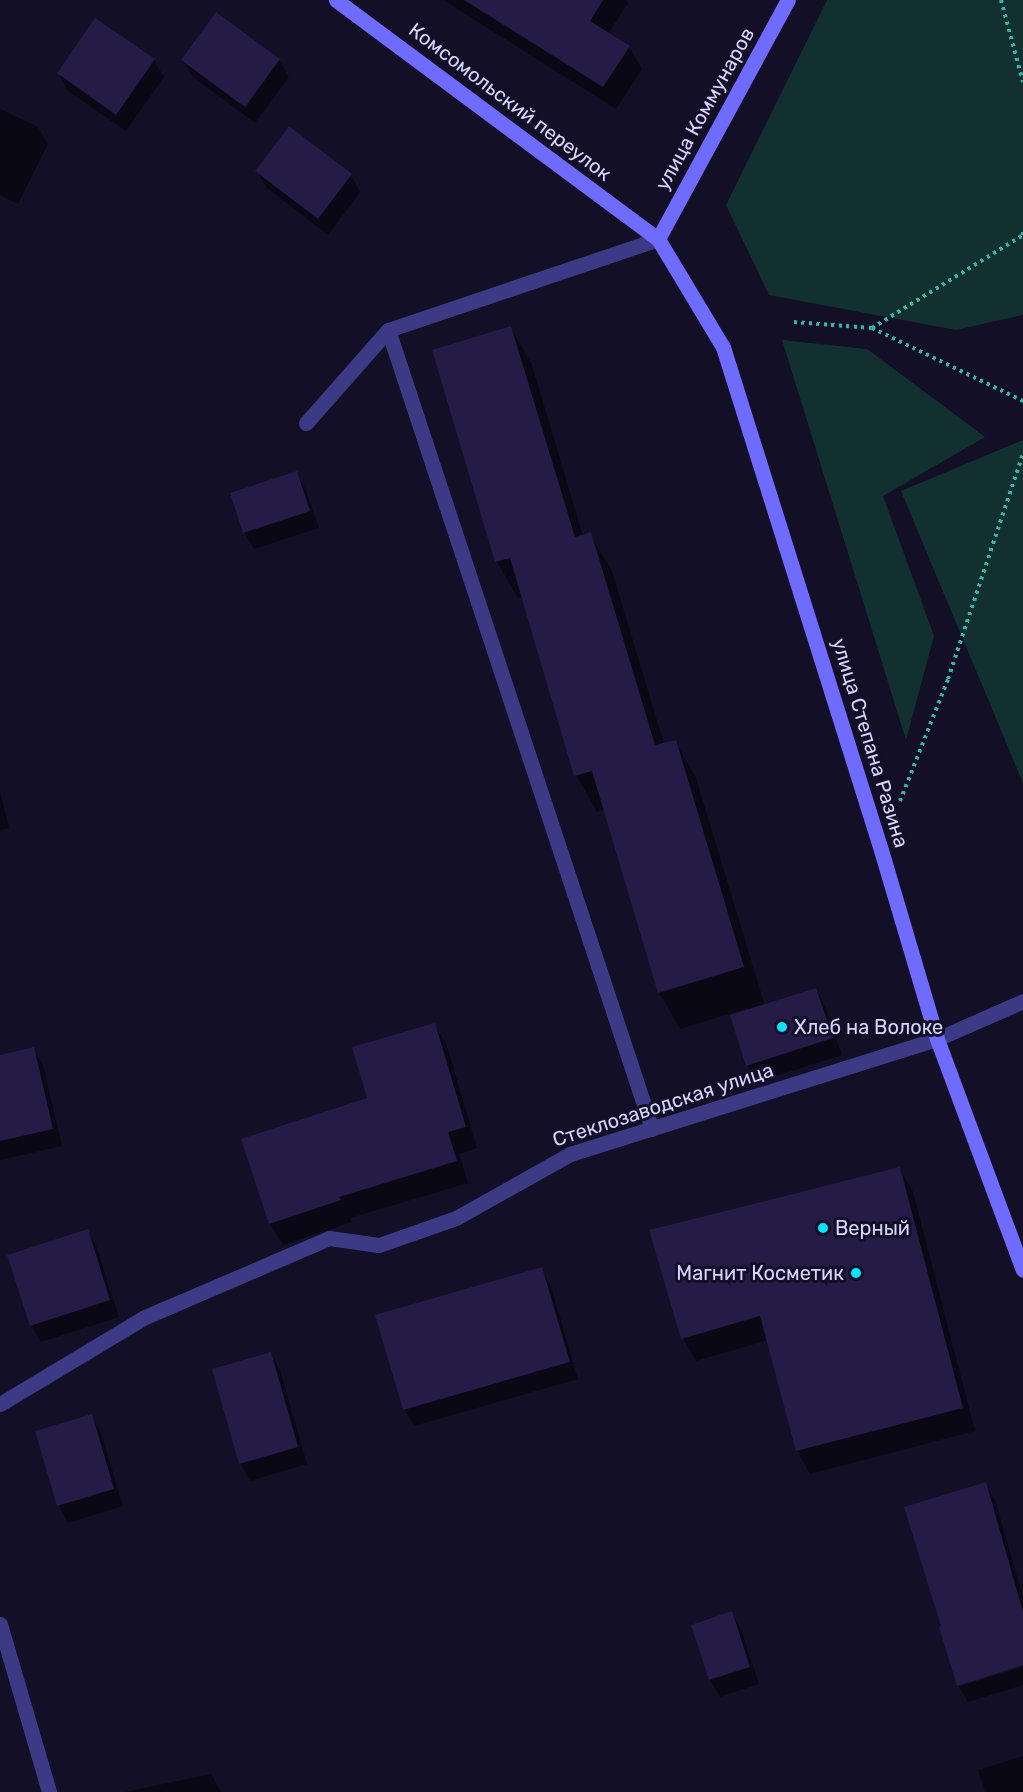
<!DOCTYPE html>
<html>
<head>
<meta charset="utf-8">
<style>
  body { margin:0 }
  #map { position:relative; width:1023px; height:1792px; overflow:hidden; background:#130f26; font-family:Rubik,sans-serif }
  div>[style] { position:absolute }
  .green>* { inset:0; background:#12302f }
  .shadow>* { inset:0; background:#0007 }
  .building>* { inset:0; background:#241b47 }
  .path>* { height:4px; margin-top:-2px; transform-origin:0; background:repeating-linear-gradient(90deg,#2fb8b0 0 3px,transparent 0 7.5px) }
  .lane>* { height:15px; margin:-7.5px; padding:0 7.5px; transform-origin:7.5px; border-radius:7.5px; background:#3d3a85 }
  .street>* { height:15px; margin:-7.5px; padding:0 7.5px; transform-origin:7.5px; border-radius:7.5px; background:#3d3a85 }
  .secondary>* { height:15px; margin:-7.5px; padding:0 7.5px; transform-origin:7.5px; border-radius:7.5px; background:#6f6bff }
  .dots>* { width:16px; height:16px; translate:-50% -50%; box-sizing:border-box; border:3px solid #130f26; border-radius:50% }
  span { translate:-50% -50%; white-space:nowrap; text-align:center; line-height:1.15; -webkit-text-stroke:6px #130f26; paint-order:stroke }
  .street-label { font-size:20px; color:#d9d4ff }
  .poi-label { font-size:20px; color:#d9d4ff }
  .left { translate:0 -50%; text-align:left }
  .right { translate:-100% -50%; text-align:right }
</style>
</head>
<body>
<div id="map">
  <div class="green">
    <div style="clip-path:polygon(827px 0,1023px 0,1023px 315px,956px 330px,769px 295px,726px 205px)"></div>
    <div style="clip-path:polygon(782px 340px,867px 349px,985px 437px,883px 496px,934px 636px,906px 740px)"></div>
    <div style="clip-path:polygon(1023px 440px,1023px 783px,901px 491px)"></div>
  </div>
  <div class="shadow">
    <div style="clip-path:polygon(443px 0,626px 0,628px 3px,608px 34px,629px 47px,642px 69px,616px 109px)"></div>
    <div style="clip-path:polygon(154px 60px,164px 77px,126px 131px,68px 91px,59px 74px)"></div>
    <div style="clip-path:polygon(183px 60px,279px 60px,289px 77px,255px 123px,193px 77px)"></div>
    <div style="clip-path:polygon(0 109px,38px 127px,48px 144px,18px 204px,0 195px)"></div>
    <div style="clip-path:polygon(257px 171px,351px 175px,360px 192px,328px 235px,267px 188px)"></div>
    <div style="clip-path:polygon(511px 328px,532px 365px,583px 536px,590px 534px,612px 571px,664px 744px,675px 741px,696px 778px,765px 1006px,816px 989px,825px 1006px,842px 1055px,757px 1082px,748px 1065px,748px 1008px,680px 1029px,659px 992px,605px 809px,597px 812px,576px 775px,523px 597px,518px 598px,497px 562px,434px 351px)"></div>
    <div style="clip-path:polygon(297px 473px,306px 490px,319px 528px,254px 549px,244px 532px)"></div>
    <div style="clip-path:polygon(0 790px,9px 828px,0 830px)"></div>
    <div style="clip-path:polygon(434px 1024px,447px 1046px,477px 1148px,459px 1154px,468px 1183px,350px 1218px,352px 1222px,283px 1245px,270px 1224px,243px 1140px,369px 1099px)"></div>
    <div style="clip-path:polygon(33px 1048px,43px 1065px,62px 1146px,0 1160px,0 1056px)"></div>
    <div style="clip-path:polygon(900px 1169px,913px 1192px,975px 1431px,810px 1474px,797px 1451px,768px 1340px,696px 1361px,683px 1338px)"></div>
    <div style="clip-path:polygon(87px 1231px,97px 1248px,119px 1317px,41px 1342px,31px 1325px)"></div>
    <div style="clip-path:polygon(541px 1269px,551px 1286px,578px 1379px,414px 1426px,404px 1409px)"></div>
    <div style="clip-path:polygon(270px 1353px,280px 1370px,307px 1464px,250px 1481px,241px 1464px,214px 1370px)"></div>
    <div style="clip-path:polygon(92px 1416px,101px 1433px,123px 1506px,68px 1523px,59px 1506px,37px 1432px)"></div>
    <div style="clip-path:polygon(985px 1484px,995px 1500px,1023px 1597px,1023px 1664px,960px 1683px,960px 1686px,1023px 1667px,1023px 1685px,968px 1702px,958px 1685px)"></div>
    <div style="clip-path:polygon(731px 1612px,741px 1629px,759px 1684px,720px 1697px,710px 1680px,692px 1626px)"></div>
    <div style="clip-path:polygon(1023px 1756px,1023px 1792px,985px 1792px,978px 1770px)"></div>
    <div style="clip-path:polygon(211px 1774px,221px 1792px,125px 1792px)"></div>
  </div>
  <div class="building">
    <div style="clip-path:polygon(464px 0,603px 0,590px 21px,630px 46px,603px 87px)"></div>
    <div style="clip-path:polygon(216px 12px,280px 59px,245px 107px,181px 60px)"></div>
    <div style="clip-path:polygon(95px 18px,155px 59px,116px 115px,57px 73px)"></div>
    <div style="clip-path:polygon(289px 126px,352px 174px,318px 219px,255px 171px)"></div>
    <div style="clip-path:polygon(511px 326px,575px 537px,591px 532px,655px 745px,676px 740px,744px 967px,658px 993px,592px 771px,574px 776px,510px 558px,495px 562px,432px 350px)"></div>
    <div style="clip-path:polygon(297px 471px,310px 511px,243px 533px,230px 493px)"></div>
    <div style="clip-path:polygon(816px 988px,833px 1038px,746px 1066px,730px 1015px)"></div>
    <div style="clip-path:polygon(435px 1023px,466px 1127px,448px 1132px,457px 1161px,339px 1197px,341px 1200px,269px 1224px,241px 1139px,367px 1098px,352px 1047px)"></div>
    <div style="clip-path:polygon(34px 1047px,53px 1129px,0 1141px,0 1055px)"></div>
    <div style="clip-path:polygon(900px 1167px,963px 1408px,796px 1451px,760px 1316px,681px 1339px,649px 1230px)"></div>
    <div style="clip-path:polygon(88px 1229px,110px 1300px,30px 1326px,7px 1255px)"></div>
    <div style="clip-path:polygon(542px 1267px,570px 1362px,403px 1410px,375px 1315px)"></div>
    <div style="clip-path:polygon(271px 1352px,298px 1447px,239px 1464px,212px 1369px)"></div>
    <div style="clip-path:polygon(92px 1414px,114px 1489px,57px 1506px,35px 1431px)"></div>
    <div style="clip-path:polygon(986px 1482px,1023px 1612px,1023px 1665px,957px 1686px,939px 1627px,941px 1626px,904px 1507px)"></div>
    <div style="clip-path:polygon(732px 1611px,750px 1667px,709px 1680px,691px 1625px)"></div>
  </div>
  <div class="path">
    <div style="left:1001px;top:0;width:85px;rotate:75deg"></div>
    <div style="left:794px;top:322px;width:78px;rotate:4.4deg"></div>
    <div style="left:872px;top:328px;width:168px;rotate:25.8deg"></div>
    <div style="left:872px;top:328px;width:177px;rotate:-31.6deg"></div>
    <div style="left:1023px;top:235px;width:4px;rotate:-90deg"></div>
    <div style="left:900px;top:801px;width:131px;rotate:-68.5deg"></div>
    <div style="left:948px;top:679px;width:237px;rotate:-71.6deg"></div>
  </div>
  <div class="lane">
    <div style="left:306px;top:423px;width:124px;rotate:-48.6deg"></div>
    <div style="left:652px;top:1129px;width:841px;rotate:-108.28deg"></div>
    <div style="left:388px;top:330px;width:285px;rotate:-18.6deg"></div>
  </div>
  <div class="street">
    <div style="left:0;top:1404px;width:169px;rotate:-31deg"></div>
    <div style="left:145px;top:1317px;width:200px;rotate:-23.2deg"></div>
    <div style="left:329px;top:1238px;width:50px;rotate:8deg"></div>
    <div style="left:379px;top:1245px;width:82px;rotate:-19.3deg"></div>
    <div style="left:456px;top:1218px;width:131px;rotate:-29.3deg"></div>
    <div style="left:570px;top:1154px;width:385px;rotate:-17.4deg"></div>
    <div style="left:937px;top:1039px;width:94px;rotate:-23.8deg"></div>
    <div style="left:0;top:1624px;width:175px;rotate:73.7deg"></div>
  </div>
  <div class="secondary">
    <div style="left:336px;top:0;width:401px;rotate:36.6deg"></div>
    <div style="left:658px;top:239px;width:126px;rotate:59deg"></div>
    <div style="left:723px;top:347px;width:527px;rotate:72.56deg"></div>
    <div style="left:881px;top:850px;width:197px;rotate:73.5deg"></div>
    <div style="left:937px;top:1039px;width:246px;rotate:69.6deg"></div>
    <div style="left:658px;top:239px;width:272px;rotate:-61.5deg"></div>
  </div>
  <div class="dots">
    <div style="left:782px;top:1027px;background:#00e5ff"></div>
    <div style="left:823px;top:1228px;background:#00e5ff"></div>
    <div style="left:856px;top:1273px;background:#00e5ff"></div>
  </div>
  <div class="street-label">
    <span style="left:510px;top:102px;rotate:37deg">Комсомольский переулок</span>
    <span style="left:705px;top:109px;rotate:-61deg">улица Коммунаров</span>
    <span style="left:870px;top:743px;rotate:73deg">улица Степана Разина</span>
    <span style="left:663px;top:1105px;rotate:-18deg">Стеклозаводская улица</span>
  </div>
  <div class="poi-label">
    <span class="left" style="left:794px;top:1027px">Хлеб на Волоке</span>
    <span class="left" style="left:835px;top:1228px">Верный</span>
    <span class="right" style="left:844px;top:1273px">Магнит Косметик</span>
  </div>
</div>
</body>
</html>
